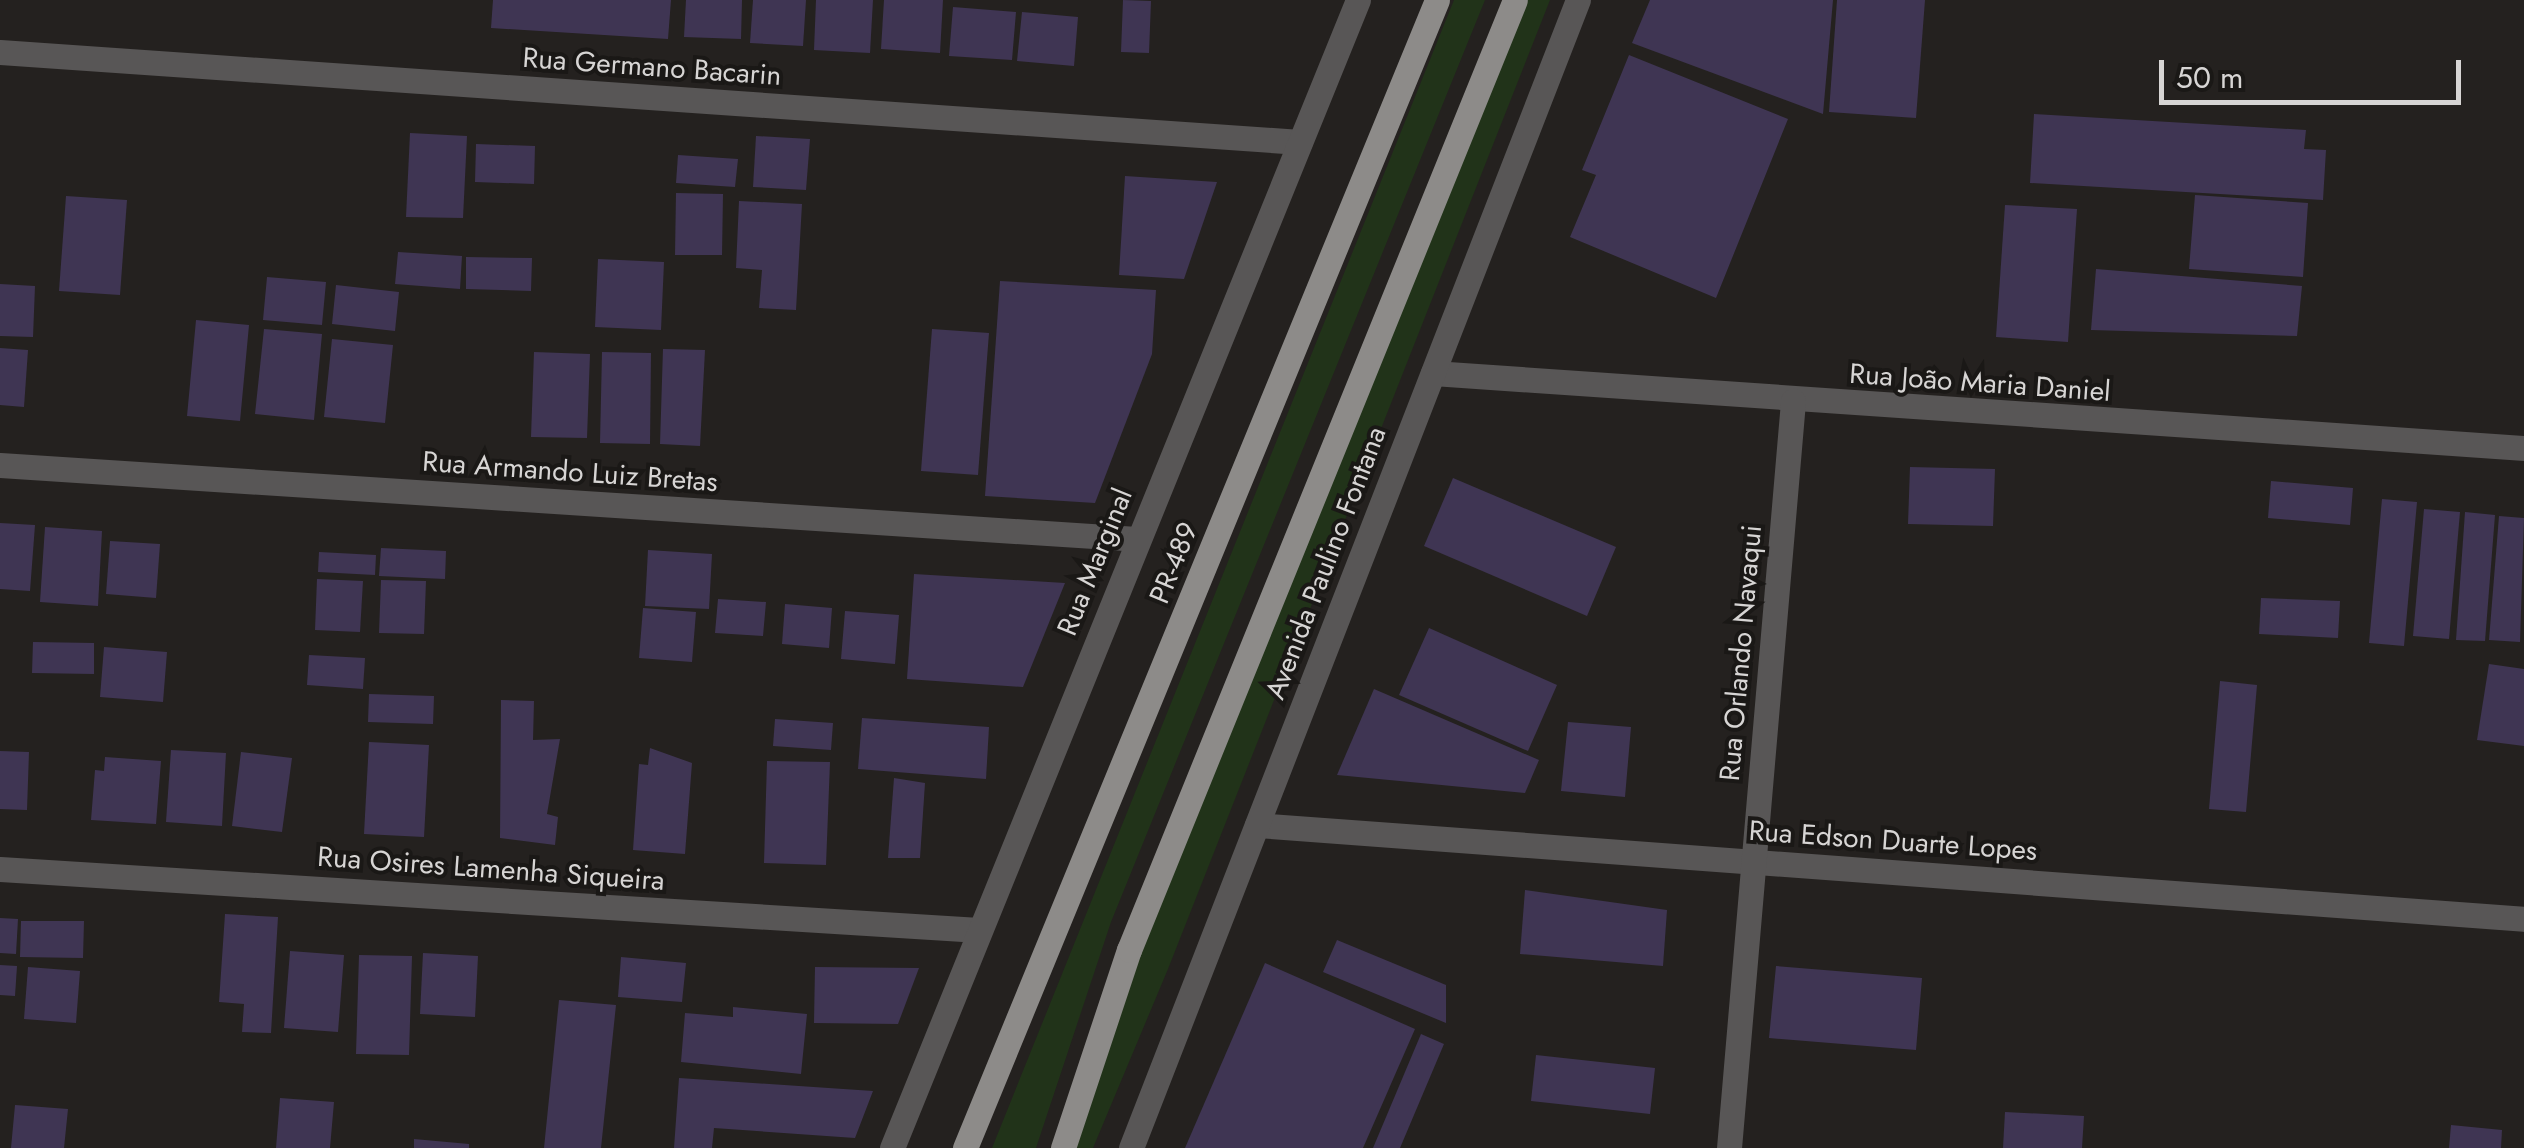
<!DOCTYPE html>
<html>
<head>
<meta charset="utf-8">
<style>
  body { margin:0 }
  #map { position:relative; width:2524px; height:1148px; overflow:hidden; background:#24211f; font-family:Jost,sans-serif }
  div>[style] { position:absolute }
  .green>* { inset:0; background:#213319 }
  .building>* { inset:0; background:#3f3553 }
  .street>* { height:25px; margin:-12.5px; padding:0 12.5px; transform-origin:12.5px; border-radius:12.5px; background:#585656 }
  .primary>* { height:25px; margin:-12.5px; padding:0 12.5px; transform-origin:12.5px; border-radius:12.5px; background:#8d8b89 }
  span { translate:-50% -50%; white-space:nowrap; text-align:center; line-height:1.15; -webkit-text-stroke:8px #1a1816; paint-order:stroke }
  .street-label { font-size:28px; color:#d7d5d4 }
  .scale { position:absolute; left:2159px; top:60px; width:302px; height:45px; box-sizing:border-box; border:5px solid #d7d5d4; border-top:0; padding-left:12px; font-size:30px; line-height:35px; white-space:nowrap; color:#d7d5d4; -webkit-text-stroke:8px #1a1816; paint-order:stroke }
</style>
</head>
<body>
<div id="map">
  <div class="green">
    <div style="clip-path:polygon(1454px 0,1485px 0,1111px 922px,1036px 1148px,992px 1148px)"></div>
    <div style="clip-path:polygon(1522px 0,1550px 0,1168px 969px,1093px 1148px,1075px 1148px,1172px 857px)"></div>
  </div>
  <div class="building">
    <div style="clip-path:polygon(493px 0,671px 0,668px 39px,491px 28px)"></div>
    <div style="clip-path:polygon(686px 0,742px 0,741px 39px,684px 37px)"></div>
    <div style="clip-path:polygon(753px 0,806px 0,803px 46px,750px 43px)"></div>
    <div style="clip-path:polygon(816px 0,873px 0,870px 53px,814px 50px)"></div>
    <div style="clip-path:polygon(884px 0,943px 0,940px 53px,881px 49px)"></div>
    <div style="clip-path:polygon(1123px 0,1151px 1px,1149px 53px,1121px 52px)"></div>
    <div style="clip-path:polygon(1650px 0,1833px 0,1823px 114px,1632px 43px)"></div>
    <div style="clip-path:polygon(1837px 0,1925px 0,1916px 118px,1829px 112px)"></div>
    <div style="clip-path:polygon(953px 7px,1016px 12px,1012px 60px,949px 56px)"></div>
    <div style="clip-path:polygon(1022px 12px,1078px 17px,1074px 66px,1017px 61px)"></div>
    <div style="clip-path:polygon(1629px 55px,1788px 119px,1716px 298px,1570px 237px,1596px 175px,1582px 170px)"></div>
    <div style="clip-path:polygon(2034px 114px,2306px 130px,2304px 149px,2326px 150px,2323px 200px,2030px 183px)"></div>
    <div style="clip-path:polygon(410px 133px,467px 136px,463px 218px,406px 217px)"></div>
    <div style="clip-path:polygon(756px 136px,810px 139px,806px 190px,753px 187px)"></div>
    <div style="clip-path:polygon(476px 144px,535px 146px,534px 184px,475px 182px)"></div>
    <div style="clip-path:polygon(678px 155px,738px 159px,735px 187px,676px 183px)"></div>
    <div style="clip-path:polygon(1125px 176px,1217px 182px,1184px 279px,1119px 275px)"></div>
    <div style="clip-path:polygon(676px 193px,723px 194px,722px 255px,675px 255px)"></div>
    <div style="clip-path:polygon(2195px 195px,2308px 203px,2303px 277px,2189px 269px)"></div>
    <div style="clip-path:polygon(66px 196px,127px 200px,120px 295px,59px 291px)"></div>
    <div style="clip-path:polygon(739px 201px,802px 204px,796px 310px,759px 308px,762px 270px,736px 268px)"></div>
    <div style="clip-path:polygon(2005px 205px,2077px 209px,2068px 342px,1996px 337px)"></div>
    <div style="clip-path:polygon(398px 252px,462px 256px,460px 289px,395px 284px)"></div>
    <div style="clip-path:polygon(466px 257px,532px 258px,531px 291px,466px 289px)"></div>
    <div style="clip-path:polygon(598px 259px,664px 262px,661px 330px,595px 327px)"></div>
    <div style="clip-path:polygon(2096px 269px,2302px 286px,2297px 336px,2091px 330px)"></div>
    <div style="clip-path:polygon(267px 277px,326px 282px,322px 325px,263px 320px)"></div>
    <div style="clip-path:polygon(1000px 281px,1156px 290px,1152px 354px,1095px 503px,985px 496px)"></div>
    <div style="clip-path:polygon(0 284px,35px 286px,33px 337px,0 336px)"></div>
    <div style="clip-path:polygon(336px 285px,399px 292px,395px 331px,332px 324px)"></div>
    <div style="clip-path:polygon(196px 320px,249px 325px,240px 421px,187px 416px)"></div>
    <div style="clip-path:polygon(264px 329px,322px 334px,314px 420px,255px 414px)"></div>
    <div style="clip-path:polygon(932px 329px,989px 333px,978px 475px,921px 471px)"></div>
    <div style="clip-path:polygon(332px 339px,393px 345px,385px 423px,324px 417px)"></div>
    <div style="clip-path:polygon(0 348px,28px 350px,24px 407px,0 405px)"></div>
    <div style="clip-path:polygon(663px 349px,705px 350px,700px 446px,660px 444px)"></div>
    <div style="clip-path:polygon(534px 352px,590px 354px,587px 438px,531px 437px)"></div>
    <div style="clip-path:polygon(602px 352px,651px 353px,650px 444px,600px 443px)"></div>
    <div style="clip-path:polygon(1910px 467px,1995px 469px,1993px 526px,1908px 524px)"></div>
    <div style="clip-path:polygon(1453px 478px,1616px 547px,1587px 616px,1424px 546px)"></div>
    <div style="clip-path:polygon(2271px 481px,2353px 488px,2350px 525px,2268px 518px)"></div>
    <div style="clip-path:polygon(2382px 499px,2417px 502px,2404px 646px,2369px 643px)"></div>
    <div style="clip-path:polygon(2424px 509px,2460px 512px,2449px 639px,2413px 636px)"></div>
    <div style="clip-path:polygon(2465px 512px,2495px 515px,2485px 641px,2456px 640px)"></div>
    <div style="clip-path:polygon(2499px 516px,2524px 518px,2520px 642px,2489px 640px)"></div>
    <div style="clip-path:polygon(0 523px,35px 525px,30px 591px,0 589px)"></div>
    <div style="clip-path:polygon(45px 527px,102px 531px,98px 606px,40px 602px)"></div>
    <div style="clip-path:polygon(110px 541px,160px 544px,156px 598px,106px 594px)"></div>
    <div style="clip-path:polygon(381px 548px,446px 551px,445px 579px,379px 576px)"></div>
    <div style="clip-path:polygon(648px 550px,712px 554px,709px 609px,645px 606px)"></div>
    <div style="clip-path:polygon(319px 552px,376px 555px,375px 575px,318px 572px)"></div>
    <div style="clip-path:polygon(914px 574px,1065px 583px,1023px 687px,907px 679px)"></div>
    <div style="clip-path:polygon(317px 579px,363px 581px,360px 632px,315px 630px)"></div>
    <div style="clip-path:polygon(381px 580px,426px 581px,424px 634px,379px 633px)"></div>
    <div style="clip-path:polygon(2261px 598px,2340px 601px,2338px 638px,2259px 634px)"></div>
    <div style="clip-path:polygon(718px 599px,766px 602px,763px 636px,715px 633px)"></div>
    <div style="clip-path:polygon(785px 604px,832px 608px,829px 648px,782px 644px)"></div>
    <div style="clip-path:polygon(643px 608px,696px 612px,692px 662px,639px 658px)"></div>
    <div style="clip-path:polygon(845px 611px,899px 615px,895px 664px,841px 659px)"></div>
    <div style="clip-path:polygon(1429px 628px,1557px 685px,1528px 751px,1399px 695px)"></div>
    <div style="clip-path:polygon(33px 642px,94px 643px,94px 674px,32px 673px)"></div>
    <div style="clip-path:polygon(104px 647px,167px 652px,163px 702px,100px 697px)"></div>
    <div style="clip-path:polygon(309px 655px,365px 658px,363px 689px,307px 685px)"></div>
    <div style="clip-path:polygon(2489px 664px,2524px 669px,2524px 746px,2477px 740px)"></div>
    <div style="clip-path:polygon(2220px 681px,2257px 685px,2246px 812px,2209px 809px)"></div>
    <div style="clip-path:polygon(1374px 689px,1539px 760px,1525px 793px,1337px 775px)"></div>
    <div style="clip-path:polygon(369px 694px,434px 696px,433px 724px,368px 722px)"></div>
    <div style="clip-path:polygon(501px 700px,534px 701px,533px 740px,560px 739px,547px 814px,558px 817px,555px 845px,500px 838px)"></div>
    <div style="clip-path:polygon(862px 718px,989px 727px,986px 779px,858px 769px)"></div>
    <div style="clip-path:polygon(775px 719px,833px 723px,831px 750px,773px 746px)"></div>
    <div style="clip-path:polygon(1568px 722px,1631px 727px,1625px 797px,1561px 791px)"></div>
    <div style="clip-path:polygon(369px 742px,429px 745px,424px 837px,364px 834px)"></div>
    <div style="clip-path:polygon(650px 748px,692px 763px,685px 854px,633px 850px,639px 764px,648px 765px)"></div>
    <div style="clip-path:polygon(171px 750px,226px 753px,222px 826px,166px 822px)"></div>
    <div style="clip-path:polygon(0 751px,29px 752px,27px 810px,0 809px)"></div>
    <div style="clip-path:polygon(241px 752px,292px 758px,282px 832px,232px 826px)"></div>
    <div style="clip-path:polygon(105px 757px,161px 761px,156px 824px,91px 820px,95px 770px,104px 771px)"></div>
    <div style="clip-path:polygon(767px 761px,830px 762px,826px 865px,764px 863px)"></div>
    <div style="clip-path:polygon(894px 778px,925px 783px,920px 858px,888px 858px)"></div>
    <div style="clip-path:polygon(1525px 890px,1667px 910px,1663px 966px,1520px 954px)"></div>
    <div style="clip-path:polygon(225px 914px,278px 917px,271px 1033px,242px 1032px,244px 1004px,219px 1002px)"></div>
    <div style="clip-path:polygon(0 918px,18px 919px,16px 954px,0 953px)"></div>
    <div style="clip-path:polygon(21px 921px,84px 921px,83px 958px,20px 957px)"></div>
    <div style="clip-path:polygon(1337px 940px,1446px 985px,1446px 1023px,1323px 972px)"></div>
    <div style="clip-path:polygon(290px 951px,344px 955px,338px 1032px,284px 1028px)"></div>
    <div style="clip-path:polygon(423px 953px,478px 956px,475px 1017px,420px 1014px)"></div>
    <div style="clip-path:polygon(359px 955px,412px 956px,409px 1055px,356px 1054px)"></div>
    <div style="clip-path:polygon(621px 957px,686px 963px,682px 1002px,618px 997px)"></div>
    <div style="clip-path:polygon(1265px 963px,1415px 1029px,1363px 1148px,1185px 1148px)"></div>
    <div style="clip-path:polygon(0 965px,17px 966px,15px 996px,0 995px)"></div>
    <div style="clip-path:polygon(1776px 966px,1922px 978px,1916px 1050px,1769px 1038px)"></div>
    <div style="clip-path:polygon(28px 967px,80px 971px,76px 1023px,24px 1019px)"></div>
    <div style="clip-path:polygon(815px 967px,919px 968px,898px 1024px,814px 1023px)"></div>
    <div style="clip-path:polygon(559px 1000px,616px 1005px,601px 1148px,544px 1148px)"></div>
    <div style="clip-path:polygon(733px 1007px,807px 1014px,801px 1074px,681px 1062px,685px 1013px,733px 1017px)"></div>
    <div style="clip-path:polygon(1421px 1034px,1444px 1044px,1400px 1148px,1373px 1148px)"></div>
    <div style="clip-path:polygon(1536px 1055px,1655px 1068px,1650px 1114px,1531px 1101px)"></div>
    <div style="clip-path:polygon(679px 1078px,873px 1091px,855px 1138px,714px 1128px,712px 1148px,674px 1148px)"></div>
    <div style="clip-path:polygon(280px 1098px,334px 1102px,330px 1148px,276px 1148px)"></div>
    <div style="clip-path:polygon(15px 1105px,68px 1109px,64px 1148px,11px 1148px)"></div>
    <div style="clip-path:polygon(2005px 1112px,2084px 1116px,2082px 1148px,2003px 1148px)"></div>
    <div style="clip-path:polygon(2451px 1125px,2502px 1130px,2501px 1148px,2449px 1148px)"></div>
    <div style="clip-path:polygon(414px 1139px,469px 1144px,469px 1148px,414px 1148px)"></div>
  </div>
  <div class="street">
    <div style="left:0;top:52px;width:1303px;rotate:3.96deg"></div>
    <div style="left:1433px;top:373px;width:1094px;rotate:3.93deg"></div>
    <div style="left:0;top:465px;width:1139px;rotate:3.72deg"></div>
    <div style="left:1257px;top:825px;width:1270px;rotate:4.24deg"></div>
    <div style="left:0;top:869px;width:981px;rotate:3.57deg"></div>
    <div style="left:892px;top:1148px;width:1239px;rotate:-67.91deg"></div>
    <div style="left:1131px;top:1148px;width:1232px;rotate:-68.73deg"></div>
    <div style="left:1729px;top:1148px;width:750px;rotate:-85.1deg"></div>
  </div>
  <div class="primary">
    <div style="left:965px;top:1148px;width:1241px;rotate:-67.65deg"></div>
    <div style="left:1063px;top:1148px;width:209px;rotate:-71.6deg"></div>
    <div style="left:1129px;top:950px;width:1025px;rotate:-67.89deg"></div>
  </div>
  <div class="street-label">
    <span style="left:652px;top:67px;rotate:4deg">Rua Germano Bacarin</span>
    <span style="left:1980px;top:383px;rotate:4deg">Rua João Maria Daniel</span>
    <span style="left:570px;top:472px;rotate:4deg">Rua Armando Luiz Bretas</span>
    <span style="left:1095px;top:562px;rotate:-68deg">Rua Marginal</span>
    <span style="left:1174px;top:563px;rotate:-68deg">PR-489</span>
    <span style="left:1326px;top:563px;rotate:-69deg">Avenida Paulino Fontana</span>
    <span style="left:1741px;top:653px;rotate:-85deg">Rua Orlando Navaqui</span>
    <span style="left:1893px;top:841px;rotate:4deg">Rua Edson Duarte Lopes</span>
    <span style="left:491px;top:869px;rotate:4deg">Rua Osires Lamenha Siqueira</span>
  </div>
  <div class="scale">50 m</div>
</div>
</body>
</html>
